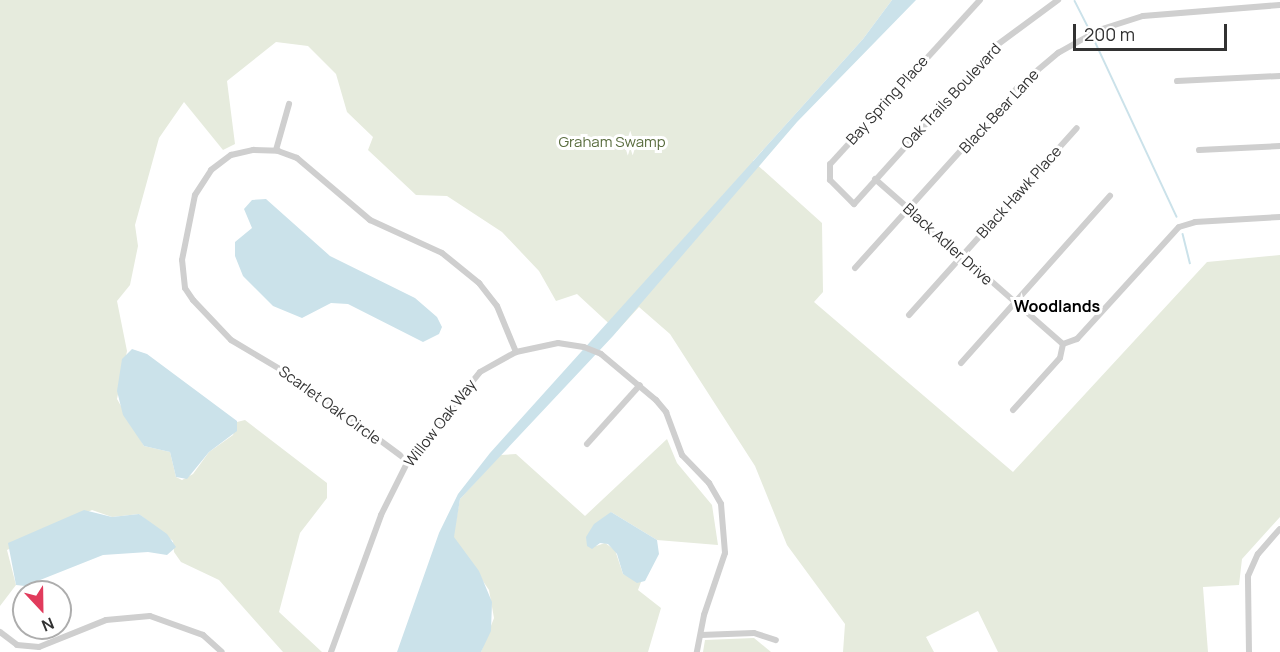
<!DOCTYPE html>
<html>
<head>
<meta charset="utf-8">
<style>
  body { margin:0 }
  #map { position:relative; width:1280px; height:652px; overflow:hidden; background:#fff; font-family:Manrope,sans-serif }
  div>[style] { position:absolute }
  .green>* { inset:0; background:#e6ebdd }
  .water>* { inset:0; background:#cbe2ea }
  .stream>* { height:1.5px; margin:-0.75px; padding:0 0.75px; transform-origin:0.75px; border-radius:0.75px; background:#cbe2ea }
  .minor>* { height:6px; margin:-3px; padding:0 3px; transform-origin:3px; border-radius:3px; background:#cfcfcf }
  span { translate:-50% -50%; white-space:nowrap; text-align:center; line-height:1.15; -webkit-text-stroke:6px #fff; paint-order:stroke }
  .street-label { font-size:15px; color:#323232 }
  .park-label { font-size:15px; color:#5a6d3f }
  .neighbourhood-label { font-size:16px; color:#000; font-weight:700 }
  .north { position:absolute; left:12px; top:580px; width:60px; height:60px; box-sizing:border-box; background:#fff; border:2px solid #adadad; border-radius:50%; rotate:158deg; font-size:16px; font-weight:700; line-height:24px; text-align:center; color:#323232 }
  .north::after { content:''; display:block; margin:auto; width:21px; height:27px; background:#e13b5c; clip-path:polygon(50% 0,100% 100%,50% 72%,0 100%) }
  .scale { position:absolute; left:1073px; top:24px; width:154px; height:27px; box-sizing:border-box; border:3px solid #323232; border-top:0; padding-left:8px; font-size:18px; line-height:21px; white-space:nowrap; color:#323232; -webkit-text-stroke:4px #fff; paint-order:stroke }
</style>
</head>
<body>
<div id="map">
  <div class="green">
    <div style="clip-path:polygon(0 0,892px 0,863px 39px,753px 161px,822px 223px,823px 292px,814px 302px,1013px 472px,1207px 262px,1280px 255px,1280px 517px,1242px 559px,1239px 585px,1203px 587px,1208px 652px,998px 652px,978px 611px,926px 637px,934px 652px,843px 652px,845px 624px,787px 545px,755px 466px,670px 334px,639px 307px,617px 331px,577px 294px,556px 301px,539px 271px,502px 232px,447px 196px,416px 195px,368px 150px,373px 137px,347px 112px,336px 74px,308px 46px,276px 42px,227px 81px,235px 144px,223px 150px,184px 102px,159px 138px,135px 225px,138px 246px,130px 285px,117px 301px,127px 351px,117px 399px,144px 446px,170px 452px,176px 477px,182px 480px,193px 474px,209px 452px,233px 435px,237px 422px,245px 420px,327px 483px,327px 498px,300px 533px,279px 612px,322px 652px,283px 652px,219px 580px,181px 562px,174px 552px,173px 541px,139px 514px,112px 517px,92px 510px,7px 550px,16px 585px,0 606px)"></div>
    <div style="clip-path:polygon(667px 439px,677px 463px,712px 505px,718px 545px,657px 540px,611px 512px,596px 546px,605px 543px,615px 550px,623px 574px,641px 582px,638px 590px,661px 608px,648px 652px,481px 652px,494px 618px,489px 590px,453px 537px,460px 499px,500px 455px,516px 454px,585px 516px)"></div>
    <div style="clip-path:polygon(754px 638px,771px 652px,703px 652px,705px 640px)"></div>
  </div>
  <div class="water">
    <div style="clip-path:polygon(892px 0,916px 0,797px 122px,613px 336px,460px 499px,454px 537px,479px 571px,492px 602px,491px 631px,481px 652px,397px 652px,439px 533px,458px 494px,490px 453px,863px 39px)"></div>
    <div style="clip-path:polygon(266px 199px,330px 256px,415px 298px,437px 317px,442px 327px,439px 334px,423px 342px,348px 304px,331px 303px,302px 318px,273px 306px,243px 276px,235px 256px,235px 242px,252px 228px,244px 209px,252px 200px)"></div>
    <div style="clip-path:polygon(132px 349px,147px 354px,237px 421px,237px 431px,209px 452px,187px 479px,176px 477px,170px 452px,144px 446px,123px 415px,117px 391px,122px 359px)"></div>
    <div style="clip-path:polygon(84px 510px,112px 517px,139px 514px,167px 534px,176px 547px,167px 555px,148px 552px,103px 555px,25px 586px,16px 585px,8px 543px)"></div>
    <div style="clip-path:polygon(611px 512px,657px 540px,659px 554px,645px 581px,637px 583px,623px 574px,617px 554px,608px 544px,600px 543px,592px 549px,587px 546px,586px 537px,594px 524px)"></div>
  </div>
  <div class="stream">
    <div style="left:1075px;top:1px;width:29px;rotate:63deg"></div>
    <div style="left:1094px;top:39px;width:196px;rotate:65deg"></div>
    <div style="left:1183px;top:234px;width:30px;rotate:76deg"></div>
  </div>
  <div class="minor">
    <div style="left:980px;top:0;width:222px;rotate:132.4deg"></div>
    <div style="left:830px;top:164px;width:16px;rotate:90deg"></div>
    <div style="left:830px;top:180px;width:34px;rotate:45deg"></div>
    <div style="left:854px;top:204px;width:214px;rotate:-48deg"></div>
    <div style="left:997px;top:45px;width:76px;rotate:-36.4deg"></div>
    <div style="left:1177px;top:81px;width:103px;rotate:-2.8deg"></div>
    <div style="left:276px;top:150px;width:48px;rotate:-74.2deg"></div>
    <div style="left:1199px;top:150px;width:81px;rotate:-2.8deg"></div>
    <div style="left:875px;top:179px;width:250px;rotate:41.3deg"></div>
    <div style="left:1063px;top:344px;width:15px;rotate:-20deg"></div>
    <div style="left:1077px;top:339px;width:151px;rotate:-47.7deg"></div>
    <div style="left:1179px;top:227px;width:17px;rotate:-17deg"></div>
    <div style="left:1195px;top:222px;width:85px;rotate:-3.4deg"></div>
    <div style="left:855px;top:268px;width:246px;rotate:-48deg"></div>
    <div style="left:1020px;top:85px;width:50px;rotate:-40.1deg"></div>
    <div style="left:1058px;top:53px;width:47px;rotate:-29.3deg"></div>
    <div style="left:1099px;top:30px;width:46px;rotate:-17.7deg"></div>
    <div style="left:1143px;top:16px;width:137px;rotate:-4.6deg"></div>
    <div style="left:909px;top:315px;width:251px;rotate:-48.1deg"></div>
    <div style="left:961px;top:363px;width:224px;rotate:-48.3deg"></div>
    <div style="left:1013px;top:410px;width:70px;rotate:-47.9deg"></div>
    <div style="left:1060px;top:358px;width:14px;rotate:-78deg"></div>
    <div style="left:587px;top:444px;width:79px;rotate:-48.1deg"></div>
    <div style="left:408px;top:461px;width:134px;rotate:-143.5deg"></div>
    <div style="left:300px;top:381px;width:80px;rotate:-149.3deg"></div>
    <div style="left:231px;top:340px;width:55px;rotate:-133.5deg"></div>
    <div style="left:193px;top:300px;width:14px;rotate:-124deg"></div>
    <div style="left:185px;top:288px;width:28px;rotate:-96deg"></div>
    <div style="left:182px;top:260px;width:66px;rotate:-78.7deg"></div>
    <div style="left:195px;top:195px;width:30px;rotate:-57deg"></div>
    <div style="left:211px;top:170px;width:25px;rotate:-37deg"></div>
    <div style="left:231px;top:155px;width:23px;rotate:-13deg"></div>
    <div style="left:253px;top:150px;width:25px;rotate:2deg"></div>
    <div style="left:278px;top:151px;width:20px;rotate:20deg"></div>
    <div style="left:297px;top:158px;width:96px;rotate:40.3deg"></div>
    <div style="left:370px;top:220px;width:79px;rotate:24.6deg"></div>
    <div style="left:442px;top:253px;width:48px;rotate:39deg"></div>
    <div style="left:479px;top:283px;width:29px;rotate:52deg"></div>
    <div style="left:497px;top:306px;width:50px;rotate:67.6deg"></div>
    <div style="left:0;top:632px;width:21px;rotate:37deg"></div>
    <div style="left:17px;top:645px;width:22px;rotate:5deg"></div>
    <div style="left:39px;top:647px;width:72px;rotate:-21.9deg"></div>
    <div style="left:106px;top:620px;width:44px;rotate:-5.2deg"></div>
    <div style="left:150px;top:616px;width:56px;rotate:19.7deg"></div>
    <div style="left:203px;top:635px;width:25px;rotate:42deg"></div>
    <div style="left:701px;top:635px;width:53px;rotate:-2.2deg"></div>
    <div style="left:754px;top:633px;width:23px;rotate:18deg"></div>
    <div style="left:331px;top:652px;width:146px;rotate:-69.9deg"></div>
    <div style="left:381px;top:515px;width:60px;rotate:-63.4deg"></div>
    <div style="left:408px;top:461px;width:114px;rotate:-51deg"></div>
    <div style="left:480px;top:372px;width:41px;rotate:-29.1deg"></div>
    <div style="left:516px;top:352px;width:43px;rotate:-12.1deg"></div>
    <div style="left:558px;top:343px;width:26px;rotate:9deg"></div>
    <div style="left:584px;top:347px;width:18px;rotate:22deg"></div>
    <div style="left:601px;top:354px;width:72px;rotate:39.9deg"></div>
    <div style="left:656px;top:400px;width:16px;rotate:50deg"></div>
    <div style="left:666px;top:412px;width:46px;rotate:69.6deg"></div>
    <div style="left:682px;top:455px;width:39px;rotate:46deg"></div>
    <div style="left:709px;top:483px;width:24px;rotate:60deg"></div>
    <div style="left:721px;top:504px;width:49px;rotate:85.3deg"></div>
    <div style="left:725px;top:553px;width:65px;rotate:108.7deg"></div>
    <div style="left:704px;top:615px;width:38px;rotate:101deg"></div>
    <div style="left:1249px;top:652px;width:76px;rotate:-90.8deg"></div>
    <div style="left:1248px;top:576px;width:24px;rotate:-66deg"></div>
    <div style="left:1258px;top:554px;width:33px;rotate:-49deg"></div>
  </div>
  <div class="street-label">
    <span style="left:951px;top:96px;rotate:-47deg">Oak Trails Boulevard</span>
    <span style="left:887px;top:100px;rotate:-48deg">Bay Spring Place</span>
    <span style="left:999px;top:111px;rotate:-47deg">Black Bear Lane</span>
    <span style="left:1019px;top:192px;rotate:-48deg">Black Hawk Place</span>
    <span style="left:948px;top:244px;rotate:42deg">Black Adler Drive</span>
    <span style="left:330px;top:405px;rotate:36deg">Scarlet Oak Circle</span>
    <span style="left:440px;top:423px;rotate:-52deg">Willow Oak Way</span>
  </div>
  <div class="park-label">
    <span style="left:612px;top:142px">Graham Swamp</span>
  </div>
  <div class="neighbourhood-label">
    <span style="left:1057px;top:306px">Woodlands</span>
  </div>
  <div class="north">N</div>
  <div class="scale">200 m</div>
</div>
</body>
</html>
